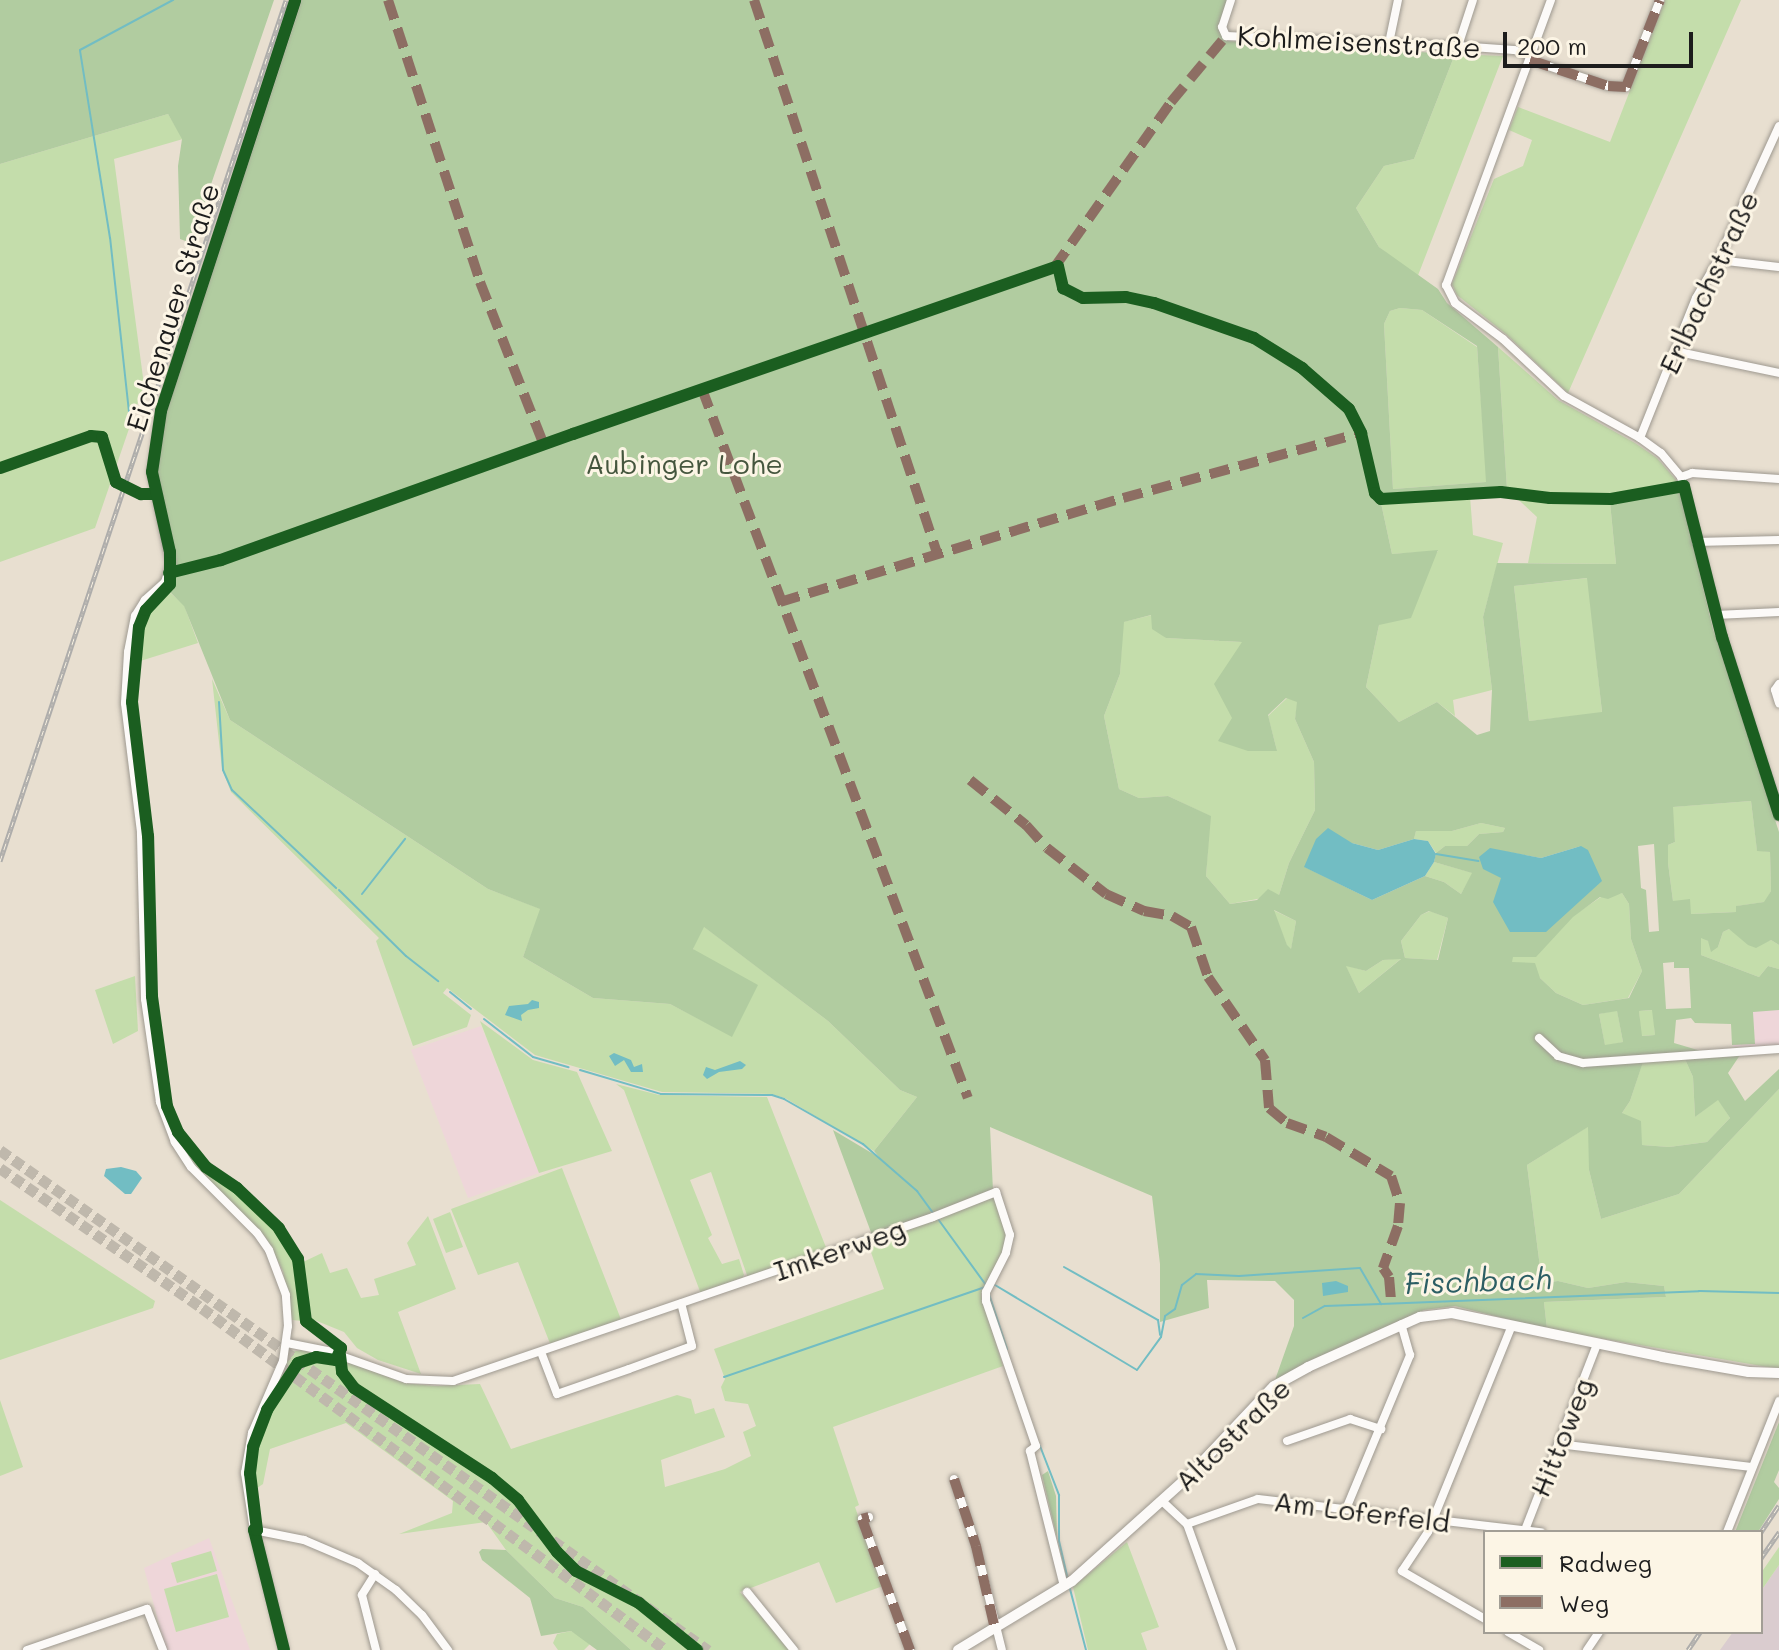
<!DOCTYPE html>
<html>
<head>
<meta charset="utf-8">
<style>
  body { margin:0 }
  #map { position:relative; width:1779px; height:1650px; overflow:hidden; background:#e8dfd0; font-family:Mali,sans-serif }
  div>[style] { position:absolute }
  .built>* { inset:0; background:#eed6d9 }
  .industrial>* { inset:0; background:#dacccf }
  .green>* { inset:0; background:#c4ddab }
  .forest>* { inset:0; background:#b1cca0 }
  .water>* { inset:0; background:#72bdc3 }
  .stream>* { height:2px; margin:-1px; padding:0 1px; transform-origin:1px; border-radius:1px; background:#72bdc3 }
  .highway-tunnel>* { height:11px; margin-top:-5.5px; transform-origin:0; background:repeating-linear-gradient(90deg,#bfb8ac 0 11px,transparent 0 16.5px) }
  .roads { filter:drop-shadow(0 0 2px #9e9990) drop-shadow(0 0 2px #9e9990) }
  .minor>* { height:8px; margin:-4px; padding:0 4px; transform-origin:4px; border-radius:4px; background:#fcfaf8 }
  .major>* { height:10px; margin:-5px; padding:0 5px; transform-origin:5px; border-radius:5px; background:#fcfaf8 }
  .rail>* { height:5px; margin-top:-2.5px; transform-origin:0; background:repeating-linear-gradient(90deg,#fcf5e5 0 6px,#aeadab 0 12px); box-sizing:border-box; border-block:2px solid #aeadab }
  .quiet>* { height:10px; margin-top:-5px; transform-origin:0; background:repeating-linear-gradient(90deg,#8d6e63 0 20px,transparent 0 30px) }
  .cycleway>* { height:12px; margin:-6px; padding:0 6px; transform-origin:6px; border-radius:6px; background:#1b5e20 }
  span { translate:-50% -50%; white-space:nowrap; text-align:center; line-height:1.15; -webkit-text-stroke:6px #fcf5e5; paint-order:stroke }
  .street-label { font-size:28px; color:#1c1c1c }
  .park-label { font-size:28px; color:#45563e }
  .water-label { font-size:30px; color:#2c5e64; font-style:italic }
  .legend { position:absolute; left:1483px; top:1530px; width:280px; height:104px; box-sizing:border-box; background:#fcf5e5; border:2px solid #a29e95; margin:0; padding:10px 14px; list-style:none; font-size:24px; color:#1c1c1c }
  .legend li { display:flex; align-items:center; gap:16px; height:40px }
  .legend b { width:40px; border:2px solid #a29e95 }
  .scale { position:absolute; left:1503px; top:32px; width:190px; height:36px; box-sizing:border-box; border:4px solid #1c1c1c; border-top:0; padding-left:10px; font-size:24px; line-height:28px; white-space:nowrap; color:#1c1c1c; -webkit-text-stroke:6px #fcf5e5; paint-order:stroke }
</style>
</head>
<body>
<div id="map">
  <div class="built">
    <div style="clip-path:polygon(1731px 999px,1779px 1004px,1779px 1046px,1733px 1047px)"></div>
    <div style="clip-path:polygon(481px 1026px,539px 1173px,468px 1198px,411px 1050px)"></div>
    <div style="clip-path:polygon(209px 1538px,250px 1650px,166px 1650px,144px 1568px)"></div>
  </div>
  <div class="industrial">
    <div style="clip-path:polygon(1779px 1565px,1779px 1650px,1720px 1650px,1733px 1632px,1761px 1632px,1761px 1591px)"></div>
  </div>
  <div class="green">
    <div style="clip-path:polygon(1665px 0,1741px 0,1568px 393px,1507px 335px,1457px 295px,1452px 284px,1494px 179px,1523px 166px,1532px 140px,1509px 130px,1518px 107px,1610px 142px)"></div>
    <div style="clip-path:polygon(1455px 54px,1503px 56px,1417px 278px,1379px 247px,1356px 208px,1384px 166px,1414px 159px)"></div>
    <div style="clip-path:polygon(168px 114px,183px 139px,114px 159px,144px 385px,95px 528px,0 562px,0 164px)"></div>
    <div style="clip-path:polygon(1400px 308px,1422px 310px,1477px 347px,1487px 482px,1393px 489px,1384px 324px,1390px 311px)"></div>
    <div style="clip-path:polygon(1498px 347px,1558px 400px,1635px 443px,1657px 458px,1677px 481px,1677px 485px,1610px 502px,1616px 564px,1528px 563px,1537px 517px,1507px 489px)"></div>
    <div style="clip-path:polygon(1470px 496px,1473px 535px,1503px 543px,1483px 617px,1492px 690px,1453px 700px,1455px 716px,1437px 702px,1399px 722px,1366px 687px,1379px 625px,1438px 551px,1392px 554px,1381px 503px)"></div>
    <div style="clip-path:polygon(1588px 578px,1602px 713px,1529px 721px,1514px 586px)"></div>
    <div style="clip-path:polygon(168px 591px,184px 605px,198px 643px,137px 662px,145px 617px)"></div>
    <div style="clip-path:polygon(1152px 615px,1166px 638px,1242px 642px,1277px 751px,1268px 716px,1287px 698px,1298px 701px,1295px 719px,1314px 762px,1315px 810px,1289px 863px,1279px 895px,1230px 904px,1206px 876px,1210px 816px,1168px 796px,1139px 798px,1119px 789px,1104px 716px,1120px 674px,1123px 622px)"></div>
    <div style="clip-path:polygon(212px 679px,230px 720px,488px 889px,541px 909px,523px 957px,593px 998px,670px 1004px,732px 1036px,693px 948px,703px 926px,828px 1021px,900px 1090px,917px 1097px,874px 1151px,785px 1098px,771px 1094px,662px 1092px,535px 1055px,447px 988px,443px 993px,471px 1015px,467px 1027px,413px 1046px,376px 941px,379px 938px,231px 792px,222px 769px)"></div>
    <div style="clip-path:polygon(1751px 801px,1757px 850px,1770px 852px,1771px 891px,1765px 902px,1737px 906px,1736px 912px,1691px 914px,1673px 901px,1668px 863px,1668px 845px,1675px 842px,1672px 807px)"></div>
    <div style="clip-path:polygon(1481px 823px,1505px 828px,1503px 832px,1479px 834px,1467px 846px,1445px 846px,1436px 853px,1428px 841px,1414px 839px,1416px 831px,1452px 831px)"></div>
    <div style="clip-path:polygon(1434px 862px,1473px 873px,1461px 894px,1444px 882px,1425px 876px)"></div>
    <div style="clip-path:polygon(1622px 893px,1629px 904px,1631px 939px,1642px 971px,1628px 998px,1583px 1005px,1556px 993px,1540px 978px,1511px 963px,1512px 957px,1601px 897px)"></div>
    <div style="clip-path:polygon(1273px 910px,1296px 921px,1291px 950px,1287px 946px)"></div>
    <div style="clip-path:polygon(1430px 911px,1448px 918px,1437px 960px,1405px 958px,1401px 941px,1421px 915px)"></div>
    <div style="clip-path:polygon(1729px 929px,1761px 944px,1771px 940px,1779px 945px,1779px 969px,1768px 966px,1759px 977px,1701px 955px,1701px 937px,1718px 947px,1723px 932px)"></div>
    <div style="clip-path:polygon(1402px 958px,1359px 993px,1345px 965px,1366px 971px,1383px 960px)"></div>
    <div style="clip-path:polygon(135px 976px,138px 1031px,113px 1044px,95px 990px)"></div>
    <div style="clip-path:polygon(1617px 1010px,1623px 1042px,1605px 1046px,1599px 1014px)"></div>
    <div style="clip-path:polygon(1653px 1010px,1655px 1035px,1641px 1036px,1639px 1011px)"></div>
    <div style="clip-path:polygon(480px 1021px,533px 1060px,577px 1072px,612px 1151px,539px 1173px)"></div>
    <div style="clip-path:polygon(1684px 1057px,1693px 1077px,1695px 1117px,1718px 1099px,1730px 1118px,1707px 1142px,1669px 1147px,1642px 1145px,1622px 1113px,1630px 1101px,1643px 1061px)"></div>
    <div style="clip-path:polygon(616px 1084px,659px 1095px,767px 1097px,827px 1250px,748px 1278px,711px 1172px,690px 1180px,712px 1235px,708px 1238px,722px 1264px,739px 1259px,744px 1275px,741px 1280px,701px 1294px,624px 1090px)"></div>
    <div style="clip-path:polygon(1779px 1089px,1779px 1369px,1547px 1329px,1544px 1302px,1666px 1297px,1664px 1286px,1626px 1282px,1588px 1288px,1558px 1281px,1542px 1283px,1527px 1165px,1589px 1126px,1589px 1170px,1601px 1219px,1679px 1194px)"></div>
    <div style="clip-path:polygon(180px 1137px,205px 1169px,263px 1213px,289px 1246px,301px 1287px,303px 1321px,292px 1320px,283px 1271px,265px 1237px,193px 1164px,177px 1138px)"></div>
    <div style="clip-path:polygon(562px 1168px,622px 1322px,551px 1346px,518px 1262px,478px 1275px,451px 1209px)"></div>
    <div style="clip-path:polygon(994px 1196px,1004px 1214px,1007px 1243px,981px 1295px,1003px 1366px,833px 1427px,859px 1505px,855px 1507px,883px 1586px,836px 1603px,819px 1562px,740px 1592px,791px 1650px,631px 1650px,583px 1607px,555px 1598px,506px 1550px,486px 1522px,399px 1534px,452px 1513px,453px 1501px,346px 1423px,270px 1449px,263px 1484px,257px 1488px,251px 1481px,253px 1452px,267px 1409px,290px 1352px,301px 1350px,334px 1356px,404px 1383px,435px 1386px,480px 1384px,511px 1449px,677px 1395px,691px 1399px,695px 1414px,714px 1408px,725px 1437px,661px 1460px,665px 1487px,725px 1469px,751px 1456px,743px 1432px,756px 1426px,748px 1404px,725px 1401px,721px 1387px,725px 1379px,714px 1349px,884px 1289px,867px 1241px)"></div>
    <div style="clip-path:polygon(0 1200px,155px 1301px,153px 1308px,0 1360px)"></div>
    <div style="clip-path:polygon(450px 1212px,463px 1247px,446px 1253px,433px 1219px)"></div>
    <div style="clip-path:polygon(428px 1216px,456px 1289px,398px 1312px,421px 1374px,378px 1360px,357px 1348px,344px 1332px,312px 1319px,301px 1263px,322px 1253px,330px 1273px,347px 1268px,361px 1298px,379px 1295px,374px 1279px,416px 1265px,407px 1243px)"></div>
    <div style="clip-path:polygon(0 1400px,23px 1467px,0 1476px)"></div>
    <div style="clip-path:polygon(1127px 1542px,1159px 1627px,1141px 1633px,1147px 1650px,1088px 1650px,1073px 1587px)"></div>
    <div style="clip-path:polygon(1779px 1547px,1779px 1565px,1761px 1591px,1761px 1573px)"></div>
    <div style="clip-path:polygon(211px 1551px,217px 1571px,177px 1583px,171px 1563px)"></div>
    <div style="clip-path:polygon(217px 1574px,229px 1617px,176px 1632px,164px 1589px)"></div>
    <div style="clip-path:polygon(588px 1629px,591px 1643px,584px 1650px,558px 1650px,553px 1643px,557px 1634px,571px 1631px,581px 1637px)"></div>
  </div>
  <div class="forest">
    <div style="clip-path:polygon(0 0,274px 0,191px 243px,180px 239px,178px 166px,182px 139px,168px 114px,0 164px)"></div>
    <div style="clip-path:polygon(evenodd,302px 0,1229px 0,1226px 41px,1455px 54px,1414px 159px,1384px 166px,1356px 208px,1379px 247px,1438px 289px,1447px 303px,1498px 347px,1507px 489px,1470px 496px,1381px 503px,1392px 554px,1438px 550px,1411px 618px,1379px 625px,1366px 687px,1399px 722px,1437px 702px,1477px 735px,1490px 731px,1492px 690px,1483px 617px,1497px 563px,1616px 564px,1610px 502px,1680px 491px,1713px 629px,1779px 832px,1779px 945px,1771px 940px,1756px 948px,1748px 945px,1729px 929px,1723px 932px,1718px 947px,1711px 952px,1708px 941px,1701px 938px,1701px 955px,1759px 977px,1768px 966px,1779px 969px,1779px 1010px,1753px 1012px,1755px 1044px,1732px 1045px,1731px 1024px,1695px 1023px,1691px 1018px,1676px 1020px,1674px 1043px,1701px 1051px,1742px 1052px,1728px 1073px,1745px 1101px,1779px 1069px,1779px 1089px,1679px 1194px,1601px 1219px,1589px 1170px,1588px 1127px,1527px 1165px,1542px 1283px,1558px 1281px,1588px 1288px,1626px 1282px,1664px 1286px,1666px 1297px,1544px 1302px,1547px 1329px,1455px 1306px,1424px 1310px,1275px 1380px,1294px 1326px,1294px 1300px,1275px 1281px,1207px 1280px,1209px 1308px,1160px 1322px,1160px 1264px,1152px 1196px,990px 1127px,993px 1191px,872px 1235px,833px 1130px,880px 1158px,874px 1151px,917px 1097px,900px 1090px,828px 1021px,704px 927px,693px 949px,758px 985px,732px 1037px,670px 1004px,593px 998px,523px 957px,540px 909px,488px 889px,230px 720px,184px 606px,170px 592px,176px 570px,156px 477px,164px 421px,302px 0,1400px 308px,1422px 310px,1477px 346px,1486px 482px,1393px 489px,1384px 324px,1390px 311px,1400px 308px,302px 0,1587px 578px,1602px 712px,1529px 721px,1514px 586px,1587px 578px,302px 0,1151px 615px,1152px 629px,1166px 638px,1242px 642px,1214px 684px,1232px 718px,1218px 741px,1248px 751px,1277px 751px,1268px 715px,1286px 698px,1297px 702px,1295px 719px,1314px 762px,1315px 810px,1289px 863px,1279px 895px,1268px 889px,1257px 900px,1230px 904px,1206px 876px,1211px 816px,1168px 796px,1139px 798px,1119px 789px,1104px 716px,1120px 674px,1124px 622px,1151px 615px,302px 0,1751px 801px,1757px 851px,1770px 852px,1771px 891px,1764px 902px,1736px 906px,1736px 912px,1691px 914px,1690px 899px,1673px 901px,1668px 863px,1668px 845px,1675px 842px,1673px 807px,1751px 801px,302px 0,1481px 823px,1505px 828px,1503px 832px,1479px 834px,1467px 846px,1445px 846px,1436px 853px,1434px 862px,1472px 873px,1461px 894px,1444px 882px,1425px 876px,1372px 900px,1305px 867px,1352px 843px,1378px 850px,1414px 839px,1416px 831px,1452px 831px,1481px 823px,302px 0,1654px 844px,1659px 931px,1649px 932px,1646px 890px,1641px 888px,1638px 846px,1654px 844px,302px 0,1581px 846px,1502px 878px,1492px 872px,1490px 849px,1541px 858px,1581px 846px,302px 0,1622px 893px,1629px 904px,1631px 939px,1642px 971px,1629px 998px,1583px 1005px,1556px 993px,1540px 978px,1535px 963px,1512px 962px,1513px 957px,1536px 957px,1573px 917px,1600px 897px,1608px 899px,1622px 893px,302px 0,1274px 910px,1296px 921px,1291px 949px,1287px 945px,1274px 910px,302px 0,1429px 911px,1448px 918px,1438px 960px,1405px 958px,1401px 941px,1421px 915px,1429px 911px,302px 0,1401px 959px,1359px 993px,1346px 966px,1366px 971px,1383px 960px,1401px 959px,302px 0,1674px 962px,1674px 968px,1689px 968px,1691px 1008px,1666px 1009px,1663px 963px,1674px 962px,302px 0,1652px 1010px,1655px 1035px,1642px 1036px,1639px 1011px,1652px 1010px,302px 0,1617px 1011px,1623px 1042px,1605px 1045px,1599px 1014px,1617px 1011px,302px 0,1684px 1057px,1693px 1077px,1695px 1117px,1718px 1100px,1730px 1118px,1707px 1142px,1669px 1147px,1642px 1145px,1641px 1121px,1622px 1113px,1630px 1101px,1643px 1062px,1684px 1057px)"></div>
    <div style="clip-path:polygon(1779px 1422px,1779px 1470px,1774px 1482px,1779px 1488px,1779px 1499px,1758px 1532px,1735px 1532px)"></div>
    <div style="clip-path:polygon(1048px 1471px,1056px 1496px,1057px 1538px,1042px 1475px)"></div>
    <div style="clip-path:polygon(482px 1549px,506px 1550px,555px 1598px,583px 1607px,631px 1650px,597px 1650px,571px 1631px,541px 1636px,530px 1598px,482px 1560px,479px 1552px)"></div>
  </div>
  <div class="water">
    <div style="clip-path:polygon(1328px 828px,1352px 843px,1378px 850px,1414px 839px,1428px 841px,1436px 854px,1434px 862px,1425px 876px,1372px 900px,1304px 867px,1316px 839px)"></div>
    <div style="clip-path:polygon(1581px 846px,1588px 850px,1602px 881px,1546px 932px,1510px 932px,1493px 902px,1501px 878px,1483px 869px,1479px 857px,1490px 848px,1541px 858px)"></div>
    <div style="clip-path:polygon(532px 1000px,539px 1002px,539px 1008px,528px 1010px,521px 1015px,522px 1021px,505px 1015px,509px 1006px,528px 1004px)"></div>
    <div style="clip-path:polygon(614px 1053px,631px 1060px,634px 1067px,642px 1064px,643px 1072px,631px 1072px,624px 1060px,615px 1066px,609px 1056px)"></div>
    <div style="clip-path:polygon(740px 1061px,746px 1065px,742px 1069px,719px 1072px,707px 1079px,703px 1075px,706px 1067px,715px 1070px)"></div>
    <div style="clip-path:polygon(121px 1167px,136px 1171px,142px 1178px,131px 1194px,125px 1194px,104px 1176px,106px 1169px)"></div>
    <div style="clip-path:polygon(1336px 1281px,1348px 1286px,1348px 1292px,1323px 1296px,1322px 1283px)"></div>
  </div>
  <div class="stream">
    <div style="left:129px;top:412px;width:175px;rotate:-96.2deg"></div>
    <div style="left:110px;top:238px;width:190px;rotate:-99.1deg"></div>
    <div style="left:80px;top:50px;width:106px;rotate:-28.3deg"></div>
    <div style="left:219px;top:702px;width:68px;rotate:86.6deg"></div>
    <div style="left:223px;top:770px;width:22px;rotate:66deg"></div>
    <div style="left:232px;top:790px;width:143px;rotate:43.3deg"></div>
    <div style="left:1436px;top:854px;width:43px;rotate:9.5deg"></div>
    <div style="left:339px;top:890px;width:94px;rotate:44.6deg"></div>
    <div style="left:406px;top:956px;width:41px;rotate:38deg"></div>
    <div style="left:362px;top:894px;width:70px;rotate:-52deg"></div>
    <div style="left:450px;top:992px;width:27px;rotate:39deg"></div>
    <div style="left:484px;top:1019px;width:62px;rotate:37.8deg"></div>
    <div style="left:533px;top:1057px;width:37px;rotate:16deg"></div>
    <div style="left:580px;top:1070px;width:84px;rotate:16.5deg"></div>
    <div style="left:661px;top:1094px;width:111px;rotate:0.5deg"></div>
    <div style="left:772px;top:1095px;width:13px;rotate:18deg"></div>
    <div style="left:784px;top:1099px;width:91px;rotate:29.7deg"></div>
    <div style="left:863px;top:1144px;width:72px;rotate:41deg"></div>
    <div style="left:917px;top:1191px;width:29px;rotate:54deg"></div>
    <div style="left:938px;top:1219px;width:82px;rotate:54deg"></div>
    <div style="left:1064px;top:1267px;width:108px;rotate:29.4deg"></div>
    <div style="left:1158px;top:1320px;width:15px;rotate:82deg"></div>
    <div style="left:995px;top:1285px;width:165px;rotate:30.9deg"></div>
    <div style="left:1137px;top:1370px;width:41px;rotate:-54deg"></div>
    <div style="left:1161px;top:1337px;width:21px;rotate:-79deg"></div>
    <div style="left:1165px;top:1316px;width:12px;rotate:-35deg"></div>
    <div style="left:1175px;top:1309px;width:25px;rotate:-74deg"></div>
    <div style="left:1182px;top:1285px;width:18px;rotate:-38deg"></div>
    <div style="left:1196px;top:1274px;width:43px;rotate:2.7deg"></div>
    <div style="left:1239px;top:1276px;width:121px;rotate:-3.8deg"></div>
    <div style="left:1360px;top:1268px;width:42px;rotate:59.7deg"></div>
    <div style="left:1381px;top:1304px;width:318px;rotate:-2.3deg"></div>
    <div style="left:1699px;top:1291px;width:80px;rotate:1.4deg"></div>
    <div style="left:989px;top:1294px;width:58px;rotate:71.9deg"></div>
    <div style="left:1303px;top:1318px;width:25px;rotate:-29deg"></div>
    <div style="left:1325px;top:1306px;width:56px;rotate:-2deg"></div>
    <div style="left:724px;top:1377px;width:277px;rotate:-19deg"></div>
    <div style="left:1040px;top:1446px;width:53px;rotate:68.8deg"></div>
    <div style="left:1059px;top:1495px;width:46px;rotate:90deg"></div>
    <div style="left:1059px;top:1541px;width:39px;rotate:77deg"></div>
    <div style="left:1070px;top:1589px;width:63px;rotate:75.3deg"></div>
  </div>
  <div class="highway-tunnel">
    <div style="left:0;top:1150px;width:867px;rotate:35.23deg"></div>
    <div style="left:0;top:1168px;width:246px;rotate:34.7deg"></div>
    <div style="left:202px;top:1308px;width:576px;rotate:36.39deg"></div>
  </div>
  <div class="roads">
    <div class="minor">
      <div style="left:1231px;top:0;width:28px;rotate:108deg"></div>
      <div style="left:1222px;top:27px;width:10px;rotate:66deg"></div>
      <div style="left:1226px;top:36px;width:232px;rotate:2.5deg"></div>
      <div style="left:1458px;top:46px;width:56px;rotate:4.1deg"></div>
      <div style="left:1514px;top:50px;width:17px;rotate:17deg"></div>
      <div style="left:1551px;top:0;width:304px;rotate:110.2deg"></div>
      <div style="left:1446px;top:285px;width:20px;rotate:63deg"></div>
      <div style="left:1455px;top:303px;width:60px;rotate:36.9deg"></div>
      <div style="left:1503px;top:339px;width:83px;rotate:43.1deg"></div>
      <div style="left:1564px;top:396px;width:87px;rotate:28.9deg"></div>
      <div style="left:1640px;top:438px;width:26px;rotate:36deg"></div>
      <div style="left:1661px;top:453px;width:31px;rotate:50deg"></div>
      <div style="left:1681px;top:477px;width:165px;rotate:75.6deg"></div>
      <div style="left:1722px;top:637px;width:187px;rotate:72.2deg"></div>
      <div style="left:1389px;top:43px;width:44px;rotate:-78.2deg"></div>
      <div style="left:1458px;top:46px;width:48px;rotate:-71.9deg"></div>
      <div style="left:1530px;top:60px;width:82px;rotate:18.4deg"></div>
      <div style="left:1608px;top:86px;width:18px;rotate:3deg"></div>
      <div style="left:1626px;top:87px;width:93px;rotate:-68.7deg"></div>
      <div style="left:1718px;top:260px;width:61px;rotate:6.5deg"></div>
      <div style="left:1674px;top:351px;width:107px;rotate:11.8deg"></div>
      <div style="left:1640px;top:438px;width:151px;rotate:-68.2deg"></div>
      <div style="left:1696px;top:298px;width:44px;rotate:-59.9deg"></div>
      <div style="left:1718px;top:260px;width:147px;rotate:-65.5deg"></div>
      <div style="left:1681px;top:477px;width:12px;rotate:-20deg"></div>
      <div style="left:1692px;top:473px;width:87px;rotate:3.9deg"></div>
      <div style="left:1696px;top:542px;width:83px;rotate:-1.4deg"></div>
      <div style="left:1716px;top:615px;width:63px;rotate:-2.7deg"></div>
      <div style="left:1779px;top:684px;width:7px;rotate:124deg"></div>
      <div style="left:1775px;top:690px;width:14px;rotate:73deg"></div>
      <div style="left:1539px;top:1038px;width:26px;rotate:43deg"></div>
      <div style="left:1558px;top:1056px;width:26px;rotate:16deg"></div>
      <div style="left:1583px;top:1063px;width:196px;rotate:-4.1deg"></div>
      <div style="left:287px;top:1343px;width:41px;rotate:11.3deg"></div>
      <div style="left:327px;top:1351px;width:84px;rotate:19.5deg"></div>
      <div style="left:406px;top:1379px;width:47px;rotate:2.4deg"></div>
      <div style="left:453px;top:1381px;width:507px;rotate:-18.86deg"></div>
      <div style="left:933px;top:1217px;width:68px;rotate:-21.6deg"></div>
      <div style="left:996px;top:1192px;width:45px;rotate:72deg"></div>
      <div style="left:1010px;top:1235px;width:18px;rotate:103deg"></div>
      <div style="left:1006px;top:1253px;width:44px;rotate:117.1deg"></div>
      <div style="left:986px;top:1292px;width:9px;rotate:90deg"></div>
      <div style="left:986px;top:1301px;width:153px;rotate:71deg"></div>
      <div style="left:1036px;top:1446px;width:8px;rotate:140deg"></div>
      <div style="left:1030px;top:1451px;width:139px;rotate:75.9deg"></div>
      <div style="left:541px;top:1352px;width:45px;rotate:69.1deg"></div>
      <div style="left:557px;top:1394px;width:76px;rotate:-19.1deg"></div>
      <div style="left:629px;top:1369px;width:67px;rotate:-20.1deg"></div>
      <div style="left:692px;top:1346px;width:44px;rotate:-104.3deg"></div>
      <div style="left:1287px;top:1441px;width:67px;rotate:-19.2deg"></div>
      <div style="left:1350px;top:1419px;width:33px;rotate:18deg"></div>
      <div style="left:1558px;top:1444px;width:195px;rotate:6.8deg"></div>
      <div style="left:954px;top:1479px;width:71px;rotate:71.8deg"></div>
      <div style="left:976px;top:1546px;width:107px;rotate:76deg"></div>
      <div style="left:1162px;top:1501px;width:34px;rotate:43deg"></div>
      <div style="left:1187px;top:1524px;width:134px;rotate:70.3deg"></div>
      <div style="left:1346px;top:1509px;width:167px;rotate:-67.4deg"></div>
      <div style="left:1410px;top:1355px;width:32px;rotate:-106deg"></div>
      <div style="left:869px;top:1517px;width:7px;rotate:164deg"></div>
      <div style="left:862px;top:1519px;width:140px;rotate:69.9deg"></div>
      <div style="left:1187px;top:1524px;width:75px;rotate:-19.4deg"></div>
      <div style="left:1258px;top:1499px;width:285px;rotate:6.7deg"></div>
      <div style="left:254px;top:1530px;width:51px;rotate:11.3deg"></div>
      <div style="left:304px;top:1540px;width:59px;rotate:23.1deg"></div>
      <div style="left:358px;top:1563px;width:47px;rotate:35.4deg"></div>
      <div style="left:396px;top:1590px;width:36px;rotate:44deg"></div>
      <div style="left:422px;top:1615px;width:44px;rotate:53.4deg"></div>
      <div style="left:1525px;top:1530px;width:199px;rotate:-68.8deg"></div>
      <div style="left:1727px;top:1532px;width:141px;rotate:-68.3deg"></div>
      <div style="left:375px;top:1574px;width:25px;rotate:122deg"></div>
      <div style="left:362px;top:1595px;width:57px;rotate:75.7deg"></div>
      <div style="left:747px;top:1592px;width:75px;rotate:51deg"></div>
      <div style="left:1485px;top:1619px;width:96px;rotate:-150deg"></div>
      <div style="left:1402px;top:1571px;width:47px;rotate:-56.3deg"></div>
      <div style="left:1428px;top:1532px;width:223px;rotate:-67.9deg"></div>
      <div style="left:1508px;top:1632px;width:36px;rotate:30deg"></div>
      <div style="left:27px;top:1650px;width:127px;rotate:-18.9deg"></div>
      <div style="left:147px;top:1609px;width:44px;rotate:68.7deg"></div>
      <div style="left:284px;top:1650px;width:124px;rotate:-104deg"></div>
      <div style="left:254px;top:1530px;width:58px;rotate:-99deg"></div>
      <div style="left:245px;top:1473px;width:41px;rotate:-80.1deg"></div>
      <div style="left:252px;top:1433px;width:78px;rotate:-66.7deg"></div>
      <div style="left:283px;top:1361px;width:35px;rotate:-82deg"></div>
      <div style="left:288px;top:1326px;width:31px;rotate:-94deg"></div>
      <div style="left:286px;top:1295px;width:48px;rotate:-110.7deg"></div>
      <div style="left:269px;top:1250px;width:21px;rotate:-125deg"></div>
      <div style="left:257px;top:1233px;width:93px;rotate:-135deg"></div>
      <div style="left:191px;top:1167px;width:30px;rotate:-123deg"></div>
      <div style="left:175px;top:1142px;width:43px;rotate:-110.6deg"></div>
      <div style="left:160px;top:1102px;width:104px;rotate:-98.3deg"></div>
      <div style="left:145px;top:999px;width:167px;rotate:-91.4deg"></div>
      <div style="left:141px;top:832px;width:130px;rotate:-97.1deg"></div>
      <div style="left:125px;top:703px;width:51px;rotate:-86.6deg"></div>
      <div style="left:128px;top:652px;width:37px;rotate:-79deg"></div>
      <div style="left:135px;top:616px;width:19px;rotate:-58deg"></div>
      <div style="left:145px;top:600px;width:27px;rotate:-42deg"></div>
      <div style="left:165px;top:582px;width:19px;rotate:-72deg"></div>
      <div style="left:171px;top:564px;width:94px;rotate:-101.7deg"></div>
      <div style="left:152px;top:472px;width:62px;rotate:-81.6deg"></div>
      <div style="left:161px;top:411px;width:432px;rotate:-71.9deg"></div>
      <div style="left:1587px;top:1650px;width:22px;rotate:-56deg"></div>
    </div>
    <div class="major">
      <div style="left:958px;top:1650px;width:133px;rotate:-31.2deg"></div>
      <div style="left:1072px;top:1581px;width:159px;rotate:-41.9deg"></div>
      <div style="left:1190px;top:1475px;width:122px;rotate:-46.7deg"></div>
      <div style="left:1274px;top:1386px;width:39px;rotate:-29deg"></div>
      <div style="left:1308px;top:1367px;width:123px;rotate:-24.1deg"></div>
      <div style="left:1420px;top:1317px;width:32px;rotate:-7deg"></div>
      <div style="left:1452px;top:1313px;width:215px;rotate:11.8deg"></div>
      <div style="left:1662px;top:1357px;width:88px;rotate:9.8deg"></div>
      <div style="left:1749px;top:1372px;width:30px;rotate:2deg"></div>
    </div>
  </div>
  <div class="rail">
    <div style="left:0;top:861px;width:907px;rotate:-71.62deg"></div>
    <div style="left:1761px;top:1532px;width:32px;rotate:-56deg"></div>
    <div style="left:1761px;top:1558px;width:32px;rotate:-55deg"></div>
    <div style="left:1688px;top:1650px;width:22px;rotate:-56deg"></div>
  </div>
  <div class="quiet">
    <div style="left:388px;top:0;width:297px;rotate:71.9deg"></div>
    <div style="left:480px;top:282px;width:175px;rotate:68.6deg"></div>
    <div style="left:754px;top:0;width:582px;rotate:71.69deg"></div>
    <div style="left:1530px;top:60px;width:82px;rotate:18.4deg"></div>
    <div style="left:1608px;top:86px;width:18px;rotate:3deg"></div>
    <div style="left:1626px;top:87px;width:93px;rotate:-68.7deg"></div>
    <div style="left:1054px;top:268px;width:203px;rotate:-54.8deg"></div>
    <div style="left:1171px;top:102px;width:86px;rotate:-50.2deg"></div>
    <div style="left:702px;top:389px;width:757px;rotate:69.44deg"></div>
    <div style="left:780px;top:602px;width:358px;rotate:-16.9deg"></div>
    <div style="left:1123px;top:498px;width:247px;rotate:-15.3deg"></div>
    <div style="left:970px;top:780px;width:72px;rotate:38.8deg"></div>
    <div style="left:1026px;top:825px;width:31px;rotate:48deg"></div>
    <div style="left:1047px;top:848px;width:75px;rotate:37.9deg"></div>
    <div style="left:1106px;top:894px;width:42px;rotate:24.1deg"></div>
    <div style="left:1144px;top:911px;width:28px;rotate:10deg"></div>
    <div style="left:1172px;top:916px;width:22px;rotate:30deg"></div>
    <div style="left:1191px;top:927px;width:53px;rotate:71.2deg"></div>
    <div style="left:1208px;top:977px;width:101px;rotate:55.5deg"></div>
    <div style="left:1265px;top:1060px;width:48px;rotate:85.2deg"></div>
    <div style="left:1269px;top:1108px;width:23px;rotate:40deg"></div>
    <div style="left:1287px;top:1123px;width:41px;rotate:19.7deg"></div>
    <div style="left:1326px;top:1137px;width:76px;rotate:31deg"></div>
    <div style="left:1391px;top:1176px;width:28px;rotate:72deg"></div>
    <div style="left:1400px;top:1203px;width:23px;rotate:95deg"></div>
    <div style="left:1398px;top:1226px;width:45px;rotate:109.7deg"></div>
    <div style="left:1383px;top:1268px;width:11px;rotate:56deg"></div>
    <div style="left:1389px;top:1277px;width:23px;rotate:85deg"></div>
    <div style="left:954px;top:1479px;width:71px;rotate:71.8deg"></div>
    <div style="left:976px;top:1546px;width:85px;rotate:77.1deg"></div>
    <div style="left:869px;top:1517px;width:7px;rotate:164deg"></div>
    <div style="left:862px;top:1519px;width:140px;rotate:69.9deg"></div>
  </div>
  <div class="cycleway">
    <div style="left:0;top:468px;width:96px;rotate:-19.4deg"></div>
    <div style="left:91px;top:436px;width:11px;rotate:5deg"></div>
    <div style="left:102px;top:437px;width:47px;rotate:72.7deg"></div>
    <div style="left:116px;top:482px;width:28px;rotate:26deg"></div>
    <div style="left:141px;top:494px;width:15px"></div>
    <div style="left:169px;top:573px;width:54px;rotate:-14deg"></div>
    <div style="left:221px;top:560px;width:374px;rotate:-19.7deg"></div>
    <div style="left:573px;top:434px;width:513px;rotate:-19.11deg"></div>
    <div style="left:1058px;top:266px;width:23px;rotate:77deg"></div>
    <div style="left:1063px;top:288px;width:22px;rotate:27deg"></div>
    <div style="left:1083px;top:298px;width:43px;rotate:-1.3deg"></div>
    <div style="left:1126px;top:297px;width:29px;rotate:12deg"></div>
    <div style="left:1154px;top:303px;width:106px;rotate:19.3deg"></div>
    <div style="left:1254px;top:338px;width:57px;rotate:32deg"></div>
    <div style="left:1302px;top:368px;width:62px;rotate:41.1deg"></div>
    <div style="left:1349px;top:409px;width:27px;rotate:63deg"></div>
    <div style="left:1361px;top:433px;width:62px;rotate:76.9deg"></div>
    <div style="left:1375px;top:493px;width:8px;rotate:45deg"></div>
    <div style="left:1381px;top:499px;width:120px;rotate:-3.3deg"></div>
    <div style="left:1501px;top:492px;width:49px;rotate:7deg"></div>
    <div style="left:1550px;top:498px;width:61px;rotate:0.9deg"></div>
    <div style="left:1611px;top:499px;width:74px;rotate:-10.1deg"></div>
    <div style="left:1684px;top:486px;width:156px;rotate:75.9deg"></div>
    <div style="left:1722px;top:637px;width:187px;rotate:72.2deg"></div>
    <div style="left:340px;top:1355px;width:17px;rotate:83deg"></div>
    <div style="left:342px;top:1372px;width:20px;rotate:53deg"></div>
    <div style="left:354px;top:1388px;width:165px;rotate:33.1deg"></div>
    <div style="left:492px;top:1478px;width:34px;rotate:40deg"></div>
    <div style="left:518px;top:1500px;width:65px;rotate:53.1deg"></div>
    <div style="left:557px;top:1552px;width:27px;rotate:45deg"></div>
    <div style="left:576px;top:1571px;width:71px;rotate:26.9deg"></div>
    <div style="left:639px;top:1603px;width:75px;rotate:39deg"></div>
    <div style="left:284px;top:1650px;width:124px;rotate:-104deg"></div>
    <div style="left:254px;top:1530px;width:3px"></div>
    <div style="left:257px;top:1530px;width:57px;rotate:-97deg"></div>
    <div style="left:250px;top:1473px;width:26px;rotate:-83deg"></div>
    <div style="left:253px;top:1447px;width:40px;rotate:-69deg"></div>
    <div style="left:267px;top:1410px;width:56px;rotate:-56.6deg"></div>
    <div style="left:298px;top:1363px;width:19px;rotate:-18deg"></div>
    <div style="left:316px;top:1357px;width:20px;rotate:9deg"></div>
    <div style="left:336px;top:1360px;width:13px;rotate:-67deg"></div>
    <div style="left:341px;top:1348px;width:44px;rotate:-142.4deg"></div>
    <div style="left:306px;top:1321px;width:63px;rotate:-97.4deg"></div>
    <div style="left:298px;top:1259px;width:36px;rotate:-122deg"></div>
    <div style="left:279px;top:1228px;width:58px;rotate:-136.4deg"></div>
    <div style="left:237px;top:1188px;width:37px;rotate:-146deg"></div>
    <div style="left:206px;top:1167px;width:45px;rotate:-128.7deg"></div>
    <div style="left:178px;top:1132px;width:28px;rotate:-113deg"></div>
    <div style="left:167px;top:1106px;width:111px;rotate:-97.8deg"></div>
    <div style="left:152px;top:996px;width:160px;rotate:-91.4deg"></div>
    <div style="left:148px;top:836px;width:135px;rotate:-96.8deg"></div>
    <div style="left:132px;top:702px;width:75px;rotate:-84.7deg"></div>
    <div style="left:139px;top:627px;width:18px;rotate:-68deg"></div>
    <div style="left:146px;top:610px;width:35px;rotate:-47deg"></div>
    <div style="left:170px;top:584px;width:32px;rotate:-90deg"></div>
    <div style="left:170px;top:552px;width:82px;rotate:-102.7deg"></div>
    <div style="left:152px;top:472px;width:62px;rotate:-81.6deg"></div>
    <div style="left:161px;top:411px;width:432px;rotate:-71.9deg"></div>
  </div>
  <div class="street-label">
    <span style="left:1359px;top:41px;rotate:3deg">Kohlmeisenstraße</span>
    <span style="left:1708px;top:282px;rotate:-65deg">Erlbachstraße</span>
    <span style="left:172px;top:307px;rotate:-73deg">Eichenauer Straße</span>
    <span style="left:839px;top:1249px;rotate:-19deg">Imkerweg</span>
    <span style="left:1232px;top:1434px;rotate:-44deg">Altostraße</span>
    <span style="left:1561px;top:1437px;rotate:-68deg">Hittoweg</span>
    <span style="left:1362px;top:1511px;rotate:7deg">Am Loferfeld</span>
  </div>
  <div class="park-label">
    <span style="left:684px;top:463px">Aubinger Lohe</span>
  </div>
  <div class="water-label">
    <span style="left:1478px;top:1280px;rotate:-2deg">Fischbach</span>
  </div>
  <ul class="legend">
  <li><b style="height:10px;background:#1b5e20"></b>Radweg</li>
  <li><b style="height:10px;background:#8d6e63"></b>Weg</li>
  </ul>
  <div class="scale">200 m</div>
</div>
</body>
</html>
